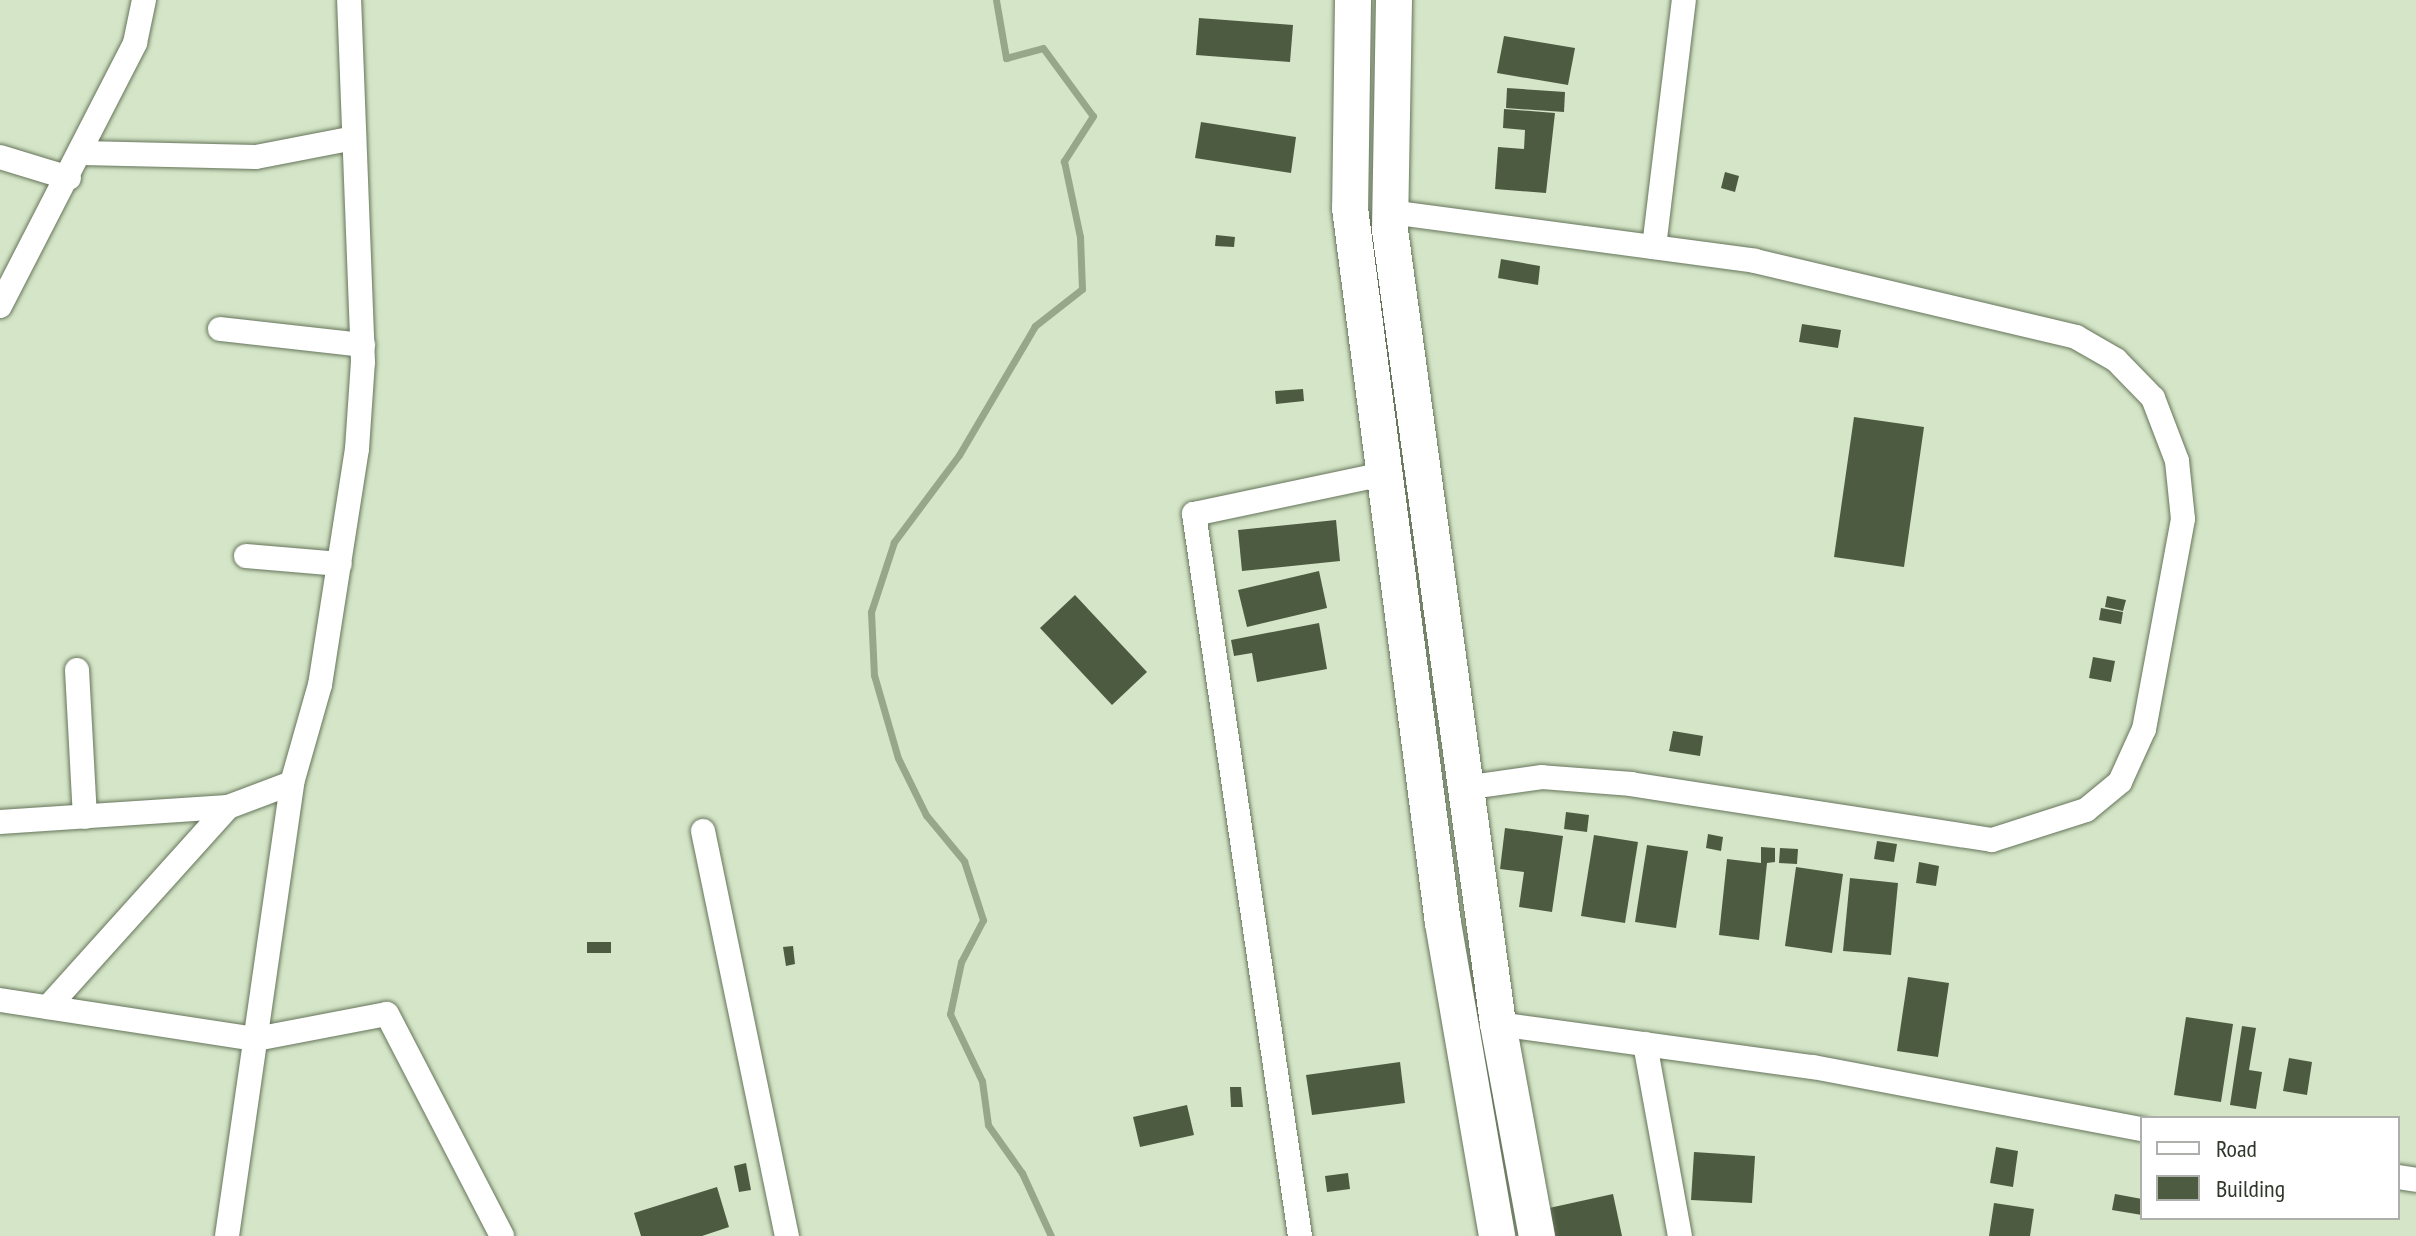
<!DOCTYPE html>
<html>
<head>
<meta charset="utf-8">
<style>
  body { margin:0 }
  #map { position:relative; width:2416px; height:1236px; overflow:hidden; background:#d5e6c8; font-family:"PT Sans Narrow",sans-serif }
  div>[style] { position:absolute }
  .stream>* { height:7px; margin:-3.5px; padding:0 3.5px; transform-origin:3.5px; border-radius:3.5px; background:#97a88a }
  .building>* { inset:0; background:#4d5c41 }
  .roads { filter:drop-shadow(0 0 2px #66755b) drop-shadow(0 0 2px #66755b) }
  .street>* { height:24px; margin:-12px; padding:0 12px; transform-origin:12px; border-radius:12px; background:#fff }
  .secondary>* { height:36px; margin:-18px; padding:0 18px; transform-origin:18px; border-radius:18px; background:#fff }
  span { translate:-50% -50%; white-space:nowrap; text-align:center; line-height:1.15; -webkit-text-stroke:8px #fff; paint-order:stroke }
  .legend { position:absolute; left:2140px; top:1116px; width:260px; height:104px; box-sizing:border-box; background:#fff; border:2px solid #acafaa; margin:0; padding:10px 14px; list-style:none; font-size:24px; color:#2f362a }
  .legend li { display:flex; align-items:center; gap:16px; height:40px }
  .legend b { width:40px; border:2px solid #acafaa }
</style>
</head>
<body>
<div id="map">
  <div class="stream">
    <div style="left:996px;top:0;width:59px;rotate:80.2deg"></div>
    <div style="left:1006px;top:58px;width:38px;rotate:-15deg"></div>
    <div style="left:1043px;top:48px;width:84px;rotate:53.7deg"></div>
    <div style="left:1093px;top:116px;width:54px;rotate:122.8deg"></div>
    <div style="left:1064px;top:161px;width:78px;rotate:78.1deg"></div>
    <div style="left:1080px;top:237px;width:52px;rotate:87.8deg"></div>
    <div style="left:1082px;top:289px;width:60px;rotate:141.8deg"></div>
    <div style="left:1035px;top:326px;width:150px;rotate:120.5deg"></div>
    <div style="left:959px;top:455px;width:109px;rotate:126.8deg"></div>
    <div style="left:894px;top:542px;width:74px;rotate:108.2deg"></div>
    <div style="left:871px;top:612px;width:63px;rotate:87.3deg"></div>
    <div style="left:874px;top:675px;width:86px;rotate:73.9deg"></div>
    <div style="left:898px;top:758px;width:64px;rotate:63.8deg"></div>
    <div style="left:926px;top:815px;width:60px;rotate:50.4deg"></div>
    <div style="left:964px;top:861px;width:62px;rotate:72.1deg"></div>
    <div style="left:983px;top:920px;width:47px;rotate:117.6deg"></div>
    <div style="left:961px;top:962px;width:53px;rotate:101.9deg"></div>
    <div style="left:950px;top:1014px;width:74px;rotate:64.5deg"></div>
    <div style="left:982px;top:1081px;width:44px;rotate:82.2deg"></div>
    <div style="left:988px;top:1125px;width:59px;rotate:54.7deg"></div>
    <div style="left:1022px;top:1173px;width:69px;rotate:65.3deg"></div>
  </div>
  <div class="building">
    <div style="clip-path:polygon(1199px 18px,1293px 25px,1290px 62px,1196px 55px)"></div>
    <div style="clip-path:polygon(1504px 36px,1575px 48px,1568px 85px,1497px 73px)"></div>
    <div style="clip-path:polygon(1507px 88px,1565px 92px,1564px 112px,1506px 108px)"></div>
    <div style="clip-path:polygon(1504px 109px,1555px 113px,1546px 193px,1495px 189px,1498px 147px,1524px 149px,1525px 130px,1503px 128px)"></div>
    <div style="clip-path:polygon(1201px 122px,1296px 137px,1291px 173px,1195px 158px)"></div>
    <div style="clip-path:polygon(1725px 172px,1739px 176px,1735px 192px,1721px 188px)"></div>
    <div style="clip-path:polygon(1216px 235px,1235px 237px,1234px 247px,1215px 246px)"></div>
    <div style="clip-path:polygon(1501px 259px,1540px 266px,1538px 285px,1498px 278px)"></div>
    <div style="clip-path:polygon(1802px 324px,1841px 330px,1838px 348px,1799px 342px)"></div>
    <div style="clip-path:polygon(1303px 389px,1304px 401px,1276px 404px,1275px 391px)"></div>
    <div style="clip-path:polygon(1854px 417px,1924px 427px,1904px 567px,1834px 557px)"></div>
    <div style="clip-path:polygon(1336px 520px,1340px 561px,1242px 571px,1238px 530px)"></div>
    <div style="clip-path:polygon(1319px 571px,1327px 608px,1247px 627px,1238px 590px)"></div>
    <div style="clip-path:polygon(1075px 595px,1147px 672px,1112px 705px,1040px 628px)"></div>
    <div style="clip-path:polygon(2107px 596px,2126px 600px,2123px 611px,2105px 607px)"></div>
    <div style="clip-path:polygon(2101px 608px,2123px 612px,2121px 624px,2099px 620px)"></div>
    <div style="clip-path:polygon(1319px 623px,1327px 669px,1257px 682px,1252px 653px,1234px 656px,1231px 640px)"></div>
    <div style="clip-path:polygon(2093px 657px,2115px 661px,2111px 682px,2089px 678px)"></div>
    <div style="clip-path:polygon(1673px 731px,1703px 736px,1700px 756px,1669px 751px)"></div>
    <div style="clip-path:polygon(1566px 812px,1589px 815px,1587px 832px,1564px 829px)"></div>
    <div style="clip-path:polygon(1505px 828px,1563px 836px,1552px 912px,1519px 907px,1524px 872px,1500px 869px)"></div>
    <div style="clip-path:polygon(1708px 834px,1723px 837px,1721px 851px,1706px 848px)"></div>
    <div style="clip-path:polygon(1594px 835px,1638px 842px,1625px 923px,1581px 916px)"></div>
    <div style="clip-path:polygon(1877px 841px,1897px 844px,1894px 862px,1874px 859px)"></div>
    <div style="clip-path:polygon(1647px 845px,1688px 851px,1676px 928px,1635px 922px)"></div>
    <div style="clip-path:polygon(1761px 847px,1775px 848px,1775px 862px,1767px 863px,1759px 940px,1719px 935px,1727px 859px,1761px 863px)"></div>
    <div style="clip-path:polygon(1780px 848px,1798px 849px,1797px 864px,1779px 863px)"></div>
    <div style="clip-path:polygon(1919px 862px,1939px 866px,1936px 886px,1916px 883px)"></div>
    <div style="clip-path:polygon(1796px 867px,1843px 874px,1832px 953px,1785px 946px)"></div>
    <div style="clip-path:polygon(1850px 878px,1898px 883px,1891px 955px,1843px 951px)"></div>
    <div style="clip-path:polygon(587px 942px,611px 942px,611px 953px,587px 953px)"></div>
    <div style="clip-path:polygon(793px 946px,795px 964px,786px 966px,783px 947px)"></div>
    <div style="clip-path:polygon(1908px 977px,1949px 983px,1938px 1057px,1897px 1051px)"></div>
    <div style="clip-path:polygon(2186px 1017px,2233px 1024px,2221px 1102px,2174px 1095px)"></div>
    <div style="clip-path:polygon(2242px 1026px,2256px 1028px,2249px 1070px,2262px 1072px,2256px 1109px,2230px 1105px)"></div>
    <div style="clip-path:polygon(2289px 1058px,2312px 1062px,2307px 1095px,2283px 1091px)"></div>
    <div style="clip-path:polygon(1400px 1062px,1405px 1103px,1312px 1115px,1306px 1075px)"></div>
    <div style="clip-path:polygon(1230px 1087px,1241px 1087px,1243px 1107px,1231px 1107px)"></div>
    <div style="clip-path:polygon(1187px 1105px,1194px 1135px,1140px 1147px,1133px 1117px)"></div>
    <div style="clip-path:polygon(1996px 1147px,2018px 1151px,2013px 1187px,1990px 1183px)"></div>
    <div style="clip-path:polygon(1694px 1152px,1755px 1156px,1752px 1203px,1691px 1200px)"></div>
    <div style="clip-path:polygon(746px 1163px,751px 1190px,739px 1192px,734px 1166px)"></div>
    <div style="clip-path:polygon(1348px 1173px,1350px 1189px,1327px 1192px,1325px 1176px)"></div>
    <div style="clip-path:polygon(717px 1187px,729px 1227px,702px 1236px,641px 1236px,634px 1213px)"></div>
    <div style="clip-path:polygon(1613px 1194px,1622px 1236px,1546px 1236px,1540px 1210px)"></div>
    <div style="clip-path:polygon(2115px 1194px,2142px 1199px,2142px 1215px,2112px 1210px)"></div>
    <div style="clip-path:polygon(1994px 1203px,2034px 1209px,2030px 1236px,1989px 1236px)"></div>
  </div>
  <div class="roads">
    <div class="street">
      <div style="left:82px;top:153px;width:174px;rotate:1.3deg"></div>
      <div style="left:256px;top:157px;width:100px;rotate:-11deg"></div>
      <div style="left:0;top:157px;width:72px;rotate:16.9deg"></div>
      <div style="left:1390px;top:212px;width:368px;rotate:7.6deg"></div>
      <div style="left:1755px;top:261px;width:330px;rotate:13.3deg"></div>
      <div style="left:2076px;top:337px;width:46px;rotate:29.9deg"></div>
      <div style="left:2116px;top:360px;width:53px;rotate:45.8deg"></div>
      <div style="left:2153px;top:398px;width:67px;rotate:69.1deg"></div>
      <div style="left:2177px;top:461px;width:58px;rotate:84.1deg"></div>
      <div style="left:2183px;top:519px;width:214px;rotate:100.5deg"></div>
      <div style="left:2144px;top:729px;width:58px;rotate:114.4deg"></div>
      <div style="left:2120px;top:782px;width:44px;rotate:140.5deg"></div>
      <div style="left:2086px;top:810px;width:99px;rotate:162.3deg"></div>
      <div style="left:1992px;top:840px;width:364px;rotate:-171.2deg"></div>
      <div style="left:1632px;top:784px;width:90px;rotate:-175.6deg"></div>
      <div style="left:1542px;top:777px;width:78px;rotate:171.9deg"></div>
      <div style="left:1654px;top:247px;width:249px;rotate:-83.1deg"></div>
      <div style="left:0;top:306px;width:296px;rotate:-62.8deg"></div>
      <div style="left:135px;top:43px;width:44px;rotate:-78.2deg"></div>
      <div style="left:220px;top:329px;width:144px;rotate:6.4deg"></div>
      <div style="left:246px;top:556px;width:94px;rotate:4.9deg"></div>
      <div style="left:77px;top:670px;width:147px;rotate:86.9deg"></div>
      <div style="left:0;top:822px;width:228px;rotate:-3.8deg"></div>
      <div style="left:228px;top:807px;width:68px;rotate:-20.6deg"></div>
      <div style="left:703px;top:831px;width:414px;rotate:78.3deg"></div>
      <div style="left:0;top:1000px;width:259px;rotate:8.7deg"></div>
      <div style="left:256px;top:1039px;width:133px;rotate:-10.8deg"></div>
      <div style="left:387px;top:1014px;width:250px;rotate:62.6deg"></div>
      <div style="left:48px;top:1007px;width:269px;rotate:-48deg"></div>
      <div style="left:1498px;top:1024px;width:318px;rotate:7.8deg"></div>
      <div style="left:1813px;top:1067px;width:335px;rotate:10.7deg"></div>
      <div style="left:1645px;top:1044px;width:195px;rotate:79.7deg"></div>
      <div style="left:2398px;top:1177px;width:18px;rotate:9deg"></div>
      <div style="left:227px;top:1236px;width:458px;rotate:-81.8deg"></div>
      <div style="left:292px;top:783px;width:102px;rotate:-74.1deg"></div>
      <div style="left:320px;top:685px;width:239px;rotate:-81.1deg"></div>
      <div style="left:357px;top:449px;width:87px;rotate:-86.1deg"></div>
      <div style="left:363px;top:362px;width:362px;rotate:-92.2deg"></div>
      <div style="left:1300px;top:1236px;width:730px;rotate:-98.35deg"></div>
      <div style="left:1194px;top:514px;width:194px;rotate:-11.9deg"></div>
    </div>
    <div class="secondary">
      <div style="left:1353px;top:0;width:208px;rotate:90.8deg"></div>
      <div style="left:1350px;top:208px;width:721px;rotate:82.59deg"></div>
      <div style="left:1443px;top:923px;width:318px;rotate:80.2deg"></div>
      <div style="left:1394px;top:0;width:230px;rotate:91deg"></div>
      <div style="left:1390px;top:230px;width:801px;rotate:82.25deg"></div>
      <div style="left:1498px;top:1024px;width:216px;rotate:79.6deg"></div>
    </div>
  </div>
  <ul class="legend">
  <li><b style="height:10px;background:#fff"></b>Road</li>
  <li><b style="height:22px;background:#4d5c41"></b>Building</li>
  </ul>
</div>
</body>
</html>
